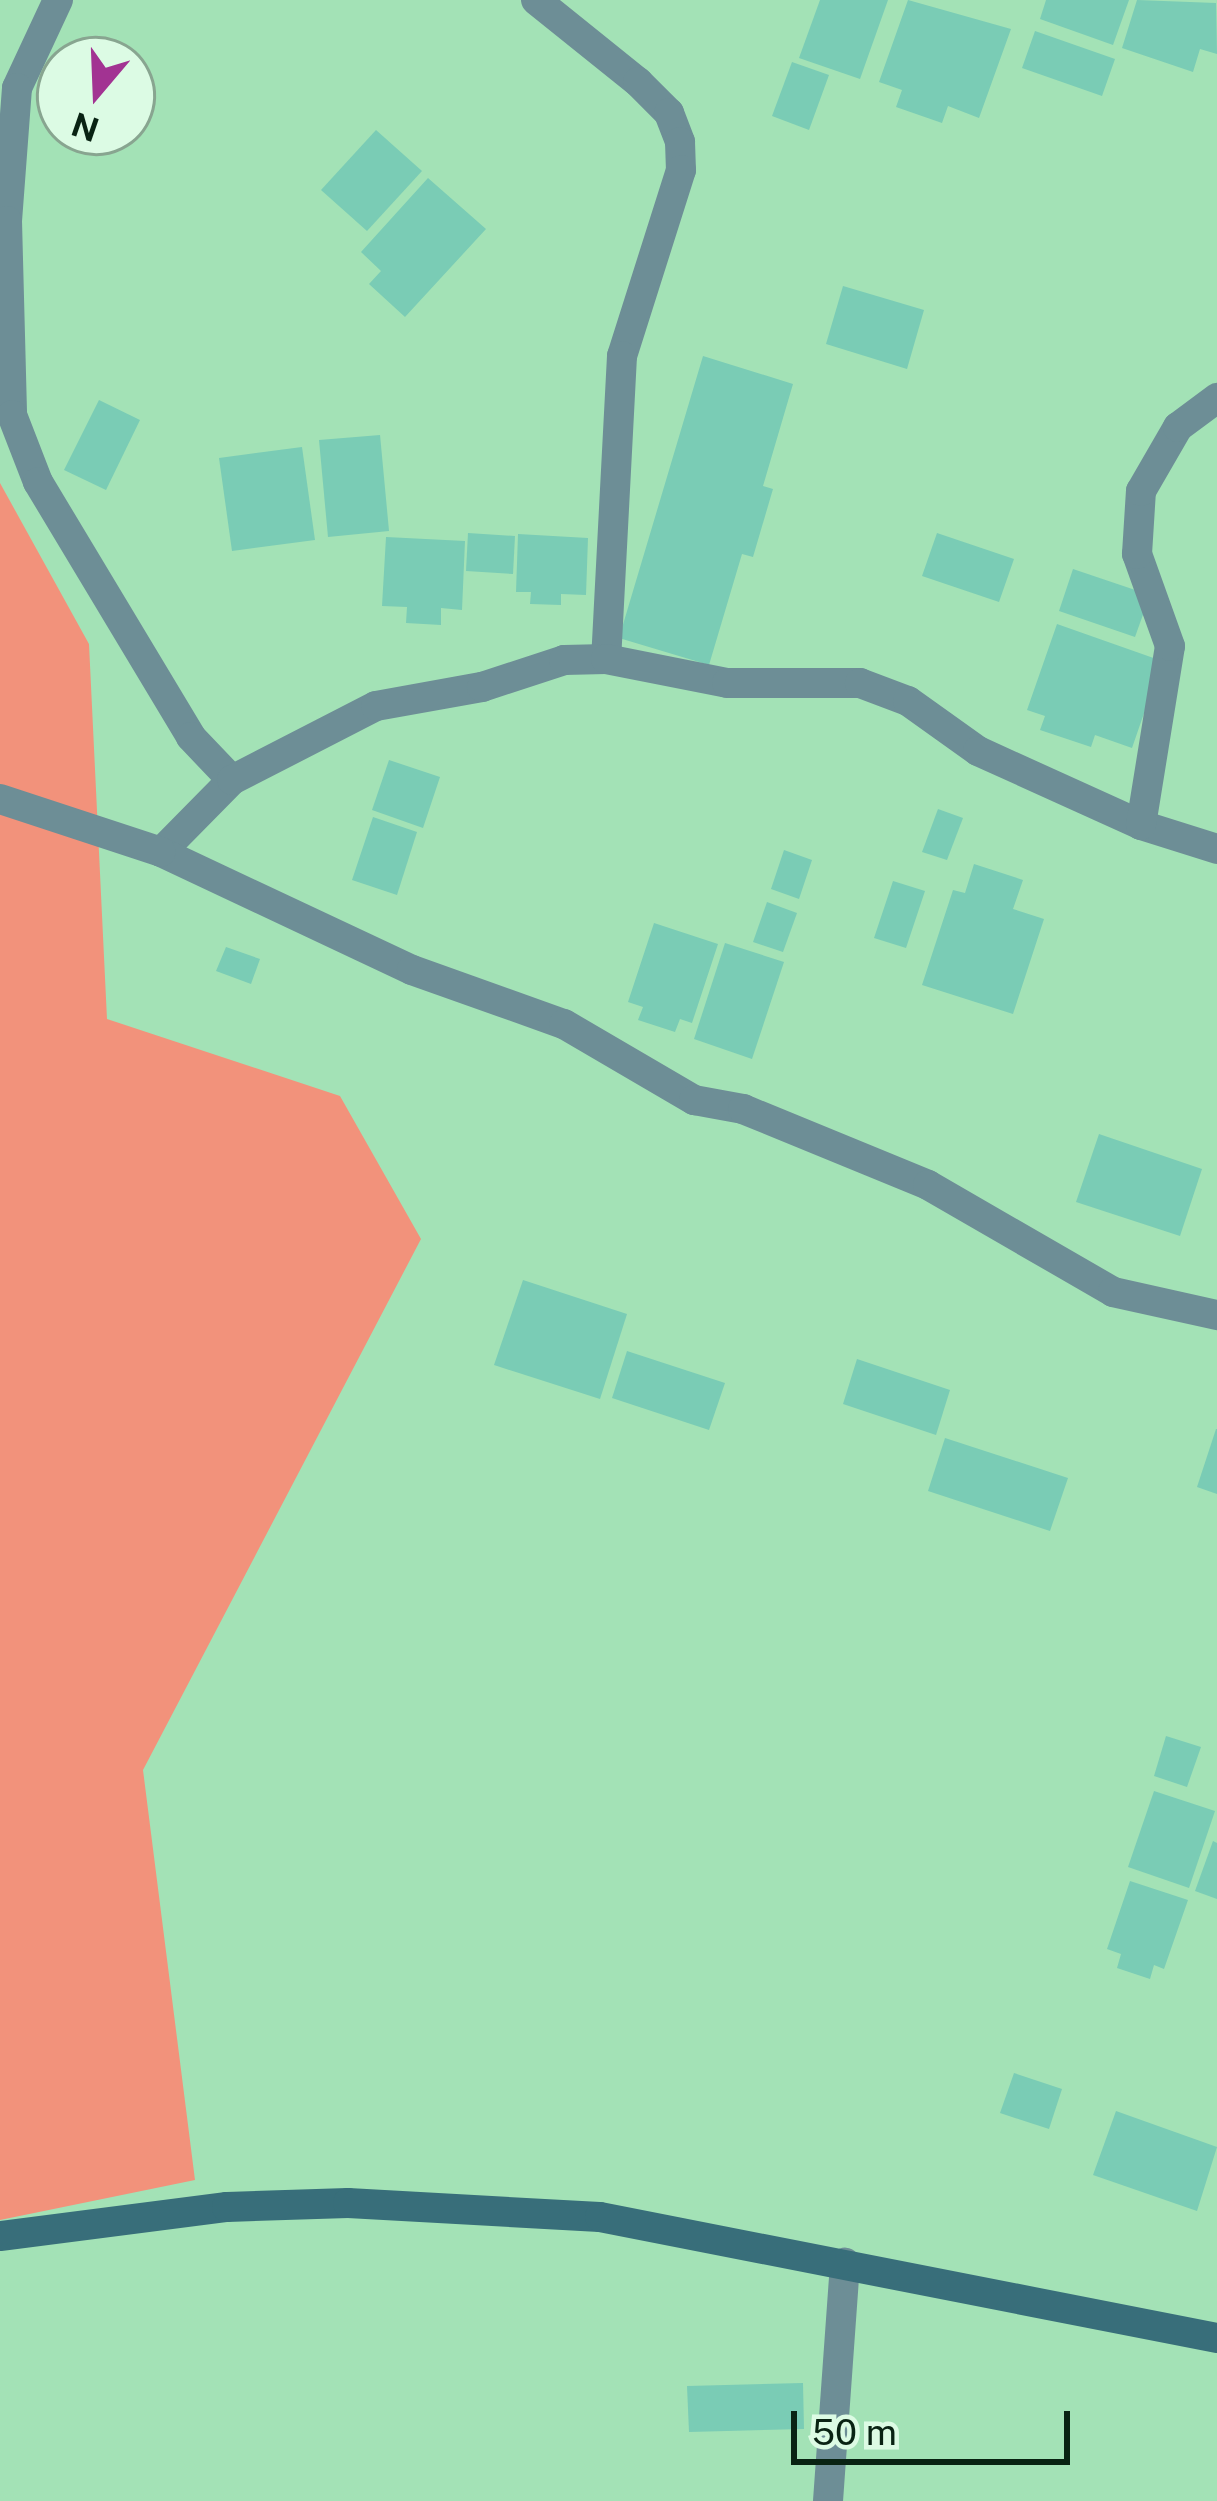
<!DOCTYPE html>
<html>
<head>
<meta charset="utf-8">
<style>
  body { margin:0 }
  #map { position:relative; width:1217px; height:2501px; overflow:hidden; background:#a3e2b6; font-family:"Public Sans",sans-serif }
  div>[style] { position:absolute }
  .green>* { inset:0; background:#f2927b }
  .building>* { inset:0; background:#7accb5 }
  .minor>* { height:30px; margin:-15px; padding:0 15px; transform-origin:15px; border-radius:15px; background:#6d8e96 }
  .secondary>* { height:30px; margin:-15px; padding:0 15px; transform-origin:15px; border-radius:15px; background:#386e7a }
  span { translate:-50% -50%; white-space:nowrap; text-align:center; line-height:1.15; -webkit-text-stroke:12px #dcfbe4; paint-order:stroke }
  .north { position:absolute; left:36px; top:36px; width:120px; height:120px; box-sizing:border-box; background:#dcfbe4; border:3px solid #88a590; border-radius:50%; rotate:199deg; font-size:33px; font-weight:700; line-height:48px; text-align:center; color:#092313 }
  .north::after { content:''; display:block; margin:auto; width:42px; height:54px; background:#a23392; clip-path:polygon(50% 0,100% 100%,50% 72%,0 100%) }
  .scale { position:absolute; left:791px; top:2411px; width:279px; height:54px; box-sizing:border-box; border:6px solid #092313; border-top:0; padding-left:15px; font-size:36px; line-height:42px; white-space:nowrap; color:#092313; -webkit-text-stroke:9px #dcfbe4; paint-order:stroke }
</style>
</head>
<body>
<div id="map">
  <div class="green">
    <div style="clip-path:polygon(0 483px,89px 644px,107px 1019px,340px 1096px,421px 1239px,143px 1770px,195px 2180px,0 2220px)"></div>
  </div>
  <div class="building">
    <div style="clip-path:polygon(820px 0,888px 0,860px 79px,799px 58px)"></div>
    <div style="clip-path:polygon(908px 0,1011px 29px,979px 118px,948px 106px,942px 123px,896px 107px,902px 90px,879px 82px)"></div>
    <div style="clip-path:polygon(1046px 0,1129px 0,1113px 45px,1040px 19px)"></div>
    <div style="clip-path:polygon(1137px 0,1216px 3px,1217px 54px,1200px 49px,1193px 72px,1122px 48px)"></div>
    <div style="clip-path:polygon(1035px 31px,1115px 59px,1102px 96px,1022px 68px)"></div>
    <div style="clip-path:polygon(792px 62px,829px 75px,809px 130px,772px 116px)"></div>
    <div style="clip-path:polygon(376px 130px,422px 171px,367px 231px,321px 190px)"></div>
    <div style="clip-path:polygon(428px 178px,486px 229px,405px 317px,369px 284px,381px 271px,361px 252px)"></div>
    <div style="clip-path:polygon(843px 286px,924px 310px,907px 369px,826px 344px)"></div>
    <div style="clip-path:polygon(703px 356px,793px 384px,763px 486px,773px 489px,753px 557px,742px 554px,709px 665px,619px 638px)"></div>
    <div style="clip-path:polygon(99px 400px,140px 420px,106px 490px,64px 470px)"></div>
    <div style="clip-path:polygon(380px 435px,389px 531px,328px 537px,319px 440px)"></div>
    <div style="clip-path:polygon(302px 447px,315px 540px,232px 551px,219px 458px)"></div>
    <div style="clip-path:polygon(468px 533px,515px 536px,513px 574px,466px 571px)"></div>
    <div style="clip-path:polygon(937px 533px,1014px 559px,999px 602px,922px 576px)"></div>
    <div style="clip-path:polygon(518px 534px,588px 538px,586px 595px,561px 594px,561px 605px,530px 604px,531px 592px,516px 592px)"></div>
    <div style="clip-path:polygon(386px 537px,465px 541px,462px 610px,441px 608px,441px 625px,406px 623px,407px 607px,382px 606px)"></div>
    <div style="clip-path:polygon(1073px 569px,1150px 595px,1135px 637px,1059px 611px)"></div>
    <div style="clip-path:polygon(1057px 624px,1162px 661px,1132px 748px,1095px 735px,1091px 747px,1040px 730px,1045px 716px,1027px 710px)"></div>
    <div style="clip-path:polygon(389px 760px,440px 777px,423px 828px,372px 810px)"></div>
    <div style="clip-path:polygon(938px 809px,963px 818px,947px 860px,922px 852px)"></div>
    <div style="clip-path:polygon(373px 817px,417px 832px,397px 895px,352px 880px)"></div>
    <div style="clip-path:polygon(784px 850px,812px 860px,799px 899px,771px 889px)"></div>
    <div style="clip-path:polygon(974px 864px,1023px 880px,1013px 909px,1044px 919px,1013px 1014px,922px 985px,953px 890px,965px 893px)"></div>
    <div style="clip-path:polygon(893px 881px,925px 891px,906px 948px,874px 938px)"></div>
    <div style="clip-path:polygon(767px 902px,797px 913px,783px 952px,753px 942px)"></div>
    <div style="clip-path:polygon(654px 923px,718px 944px,692px 1023px,680px 1019px,675px 1032px,638px 1020px,643px 1007px,628px 1002px)"></div>
    <div style="clip-path:polygon(725px 943px,784px 962px,752px 1059px,694px 1039px)"></div>
    <div style="clip-path:polygon(226px 947px,260px 959px,251px 984px,216px 971px)"></div>
    <div style="clip-path:polygon(1099px 1134px,1202px 1169px,1180px 1236px,1076px 1202px)"></div>
    <div style="clip-path:polygon(523px 1280px,627px 1314px,600px 1399px,494px 1365px)"></div>
    <div style="clip-path:polygon(627px 1351px,725px 1383px,709px 1430px,612px 1398px)"></div>
    <div style="clip-path:polygon(857px 1359px,950px 1390px,936px 1435px,843px 1404px)"></div>
    <div style="clip-path:polygon(1216px 1429px,1217px 1429px,1217px 1494px,1197px 1487px)"></div>
    <div style="clip-path:polygon(945px 1438px,1068px 1478px,1050px 1531px,928px 1491px)"></div>
    <div style="clip-path:polygon(1166px 1736px,1201px 1747px,1187px 1787px,1154px 1776px)"></div>
    <div style="clip-path:polygon(1154px 1791px,1215px 1811px,1189px 1888px,1128px 1867px)"></div>
    <div style="clip-path:polygon(1213px 1841px,1217px 1843px,1217px 1899px,1195px 1891px)"></div>
    <div style="clip-path:polygon(1130px 1881px,1188px 1900px,1164px 1969px,1154px 1965px,1150px 1979px,1117px 1968px,1121px 1954px,1107px 1949px)"></div>
    <div style="clip-path:polygon(1014px 2073px,1062px 2089px,1049px 2129px,1000px 2113px)"></div>
    <div style="clip-path:polygon(1116px 2111px,1217px 2147px,1197px 2211px,1093px 2175px)"></div>
    <div style="clip-path:polygon(803px 2383px,804px 2429px,689px 2432px,687px 2386px)"></div>
  </div>
  <div class="minor">
    <div style="left:58px;top:0;width:97px;rotate:115deg"></div>
    <div style="left:17px;top:88px;width:133px;rotate:94.3deg"></div>
    <div style="left:7px;top:221px;width:194px;rotate:88.5deg"></div>
    <div style="left:12px;top:415px;width:72px;rotate:68.8deg"></div>
    <div style="left:38px;top:482px;width:297px;rotate:59deg"></div>
    <div style="left:191px;top:737px;width:59px;rotate:46.4deg"></div>
    <div style="left:232px;top:780px;width:101px;rotate:134.6deg"></div>
    <div style="left:161px;top:852px;width:277px;rotate:25.2deg"></div>
    <div style="left:412px;top:970px;width:161px;rotate:19.6deg"></div>
    <div style="left:564px;top:1024px;width:151px;rotate:30.3deg"></div>
    <div style="left:694px;top:1100px;width:50px;rotate:10.4deg"></div>
    <div style="left:743px;top:1109px;width:200px;rotate:22.3deg"></div>
    <div style="left:928px;top:1185px;width:214px;rotate:30deg"></div>
    <div style="left:1113px;top:1292px;width:107px;rotate:12.5deg"></div>
    <div style="left:536px;top:0;width:131px;rotate:38.8deg"></div>
    <div style="left:638px;top:82px;width:44px;rotate:45deg"></div>
    <div style="left:669px;top:113px;width:31px;rotate:69deg"></div>
    <div style="left:680px;top:142px;width:28px;rotate:88deg"></div>
    <div style="left:681px;top:170px;width:195px;rotate:107.6deg"></div>
    <div style="left:622px;top:356px;width:303px;rotate:93deg"></div>
    <div style="left:232px;top:780px;width:162px;rotate:-27.2deg"></div>
    <div style="left:376px;top:706px;width:108px;rotate:-10.2deg"></div>
    <div style="left:482px;top:687px;width:86px;rotate:-18.2deg"></div>
    <div style="left:564px;top:660px;width:42px;rotate:-1.4deg"></div>
    <div style="left:606px;top:659px;width:123px;rotate:11.2deg"></div>
    <div style="left:727px;top:683px;width:133px"></div>
    <div style="left:860px;top:683px;width:51px;rotate:20.6deg"></div>
    <div style="left:908px;top:701px;width:86px;rotate:35.5deg"></div>
    <div style="left:978px;top:751px;width:179px;rotate:24.4deg"></div>
    <div style="left:1141px;top:825px;width:80px;rotate:17.5deg"></div>
    <div style="left:0;top:799px;width:169px;rotate:18.2deg"></div>
    <div style="left:1141px;top:825px;width:181px;rotate:-80.8deg"></div>
    <div style="left:1170px;top:646px;width:98px;rotate:-109.7deg"></div>
    <div style="left:1137px;top:554px;width:63px;rotate:-86.4deg"></div>
    <div style="left:1141px;top:491px;width:74px;rotate:-60deg"></div>
    <div style="left:1178px;top:427px;width:49px;rotate:-36.6deg"></div>
    <div style="left:828px;top:2501px;width:239px;rotate:-85.9deg"></div>
  </div>
  <div class="secondary">
    <div style="left:0;top:2236px;width:229px;rotate:-7.3deg"></div>
    <div style="left:227px;top:2207px;width:121px;rotate:-1.9deg"></div>
    <div style="left:348px;top:2203px;width:252px;rotate:3.2deg"></div>
    <div style="left:600px;top:2217px;width:629px;rotate:11.1deg"></div>
  </div>
  <div class="north">N</div>
  <div class="scale">50 m</div>
</div>
</body>
</html>
